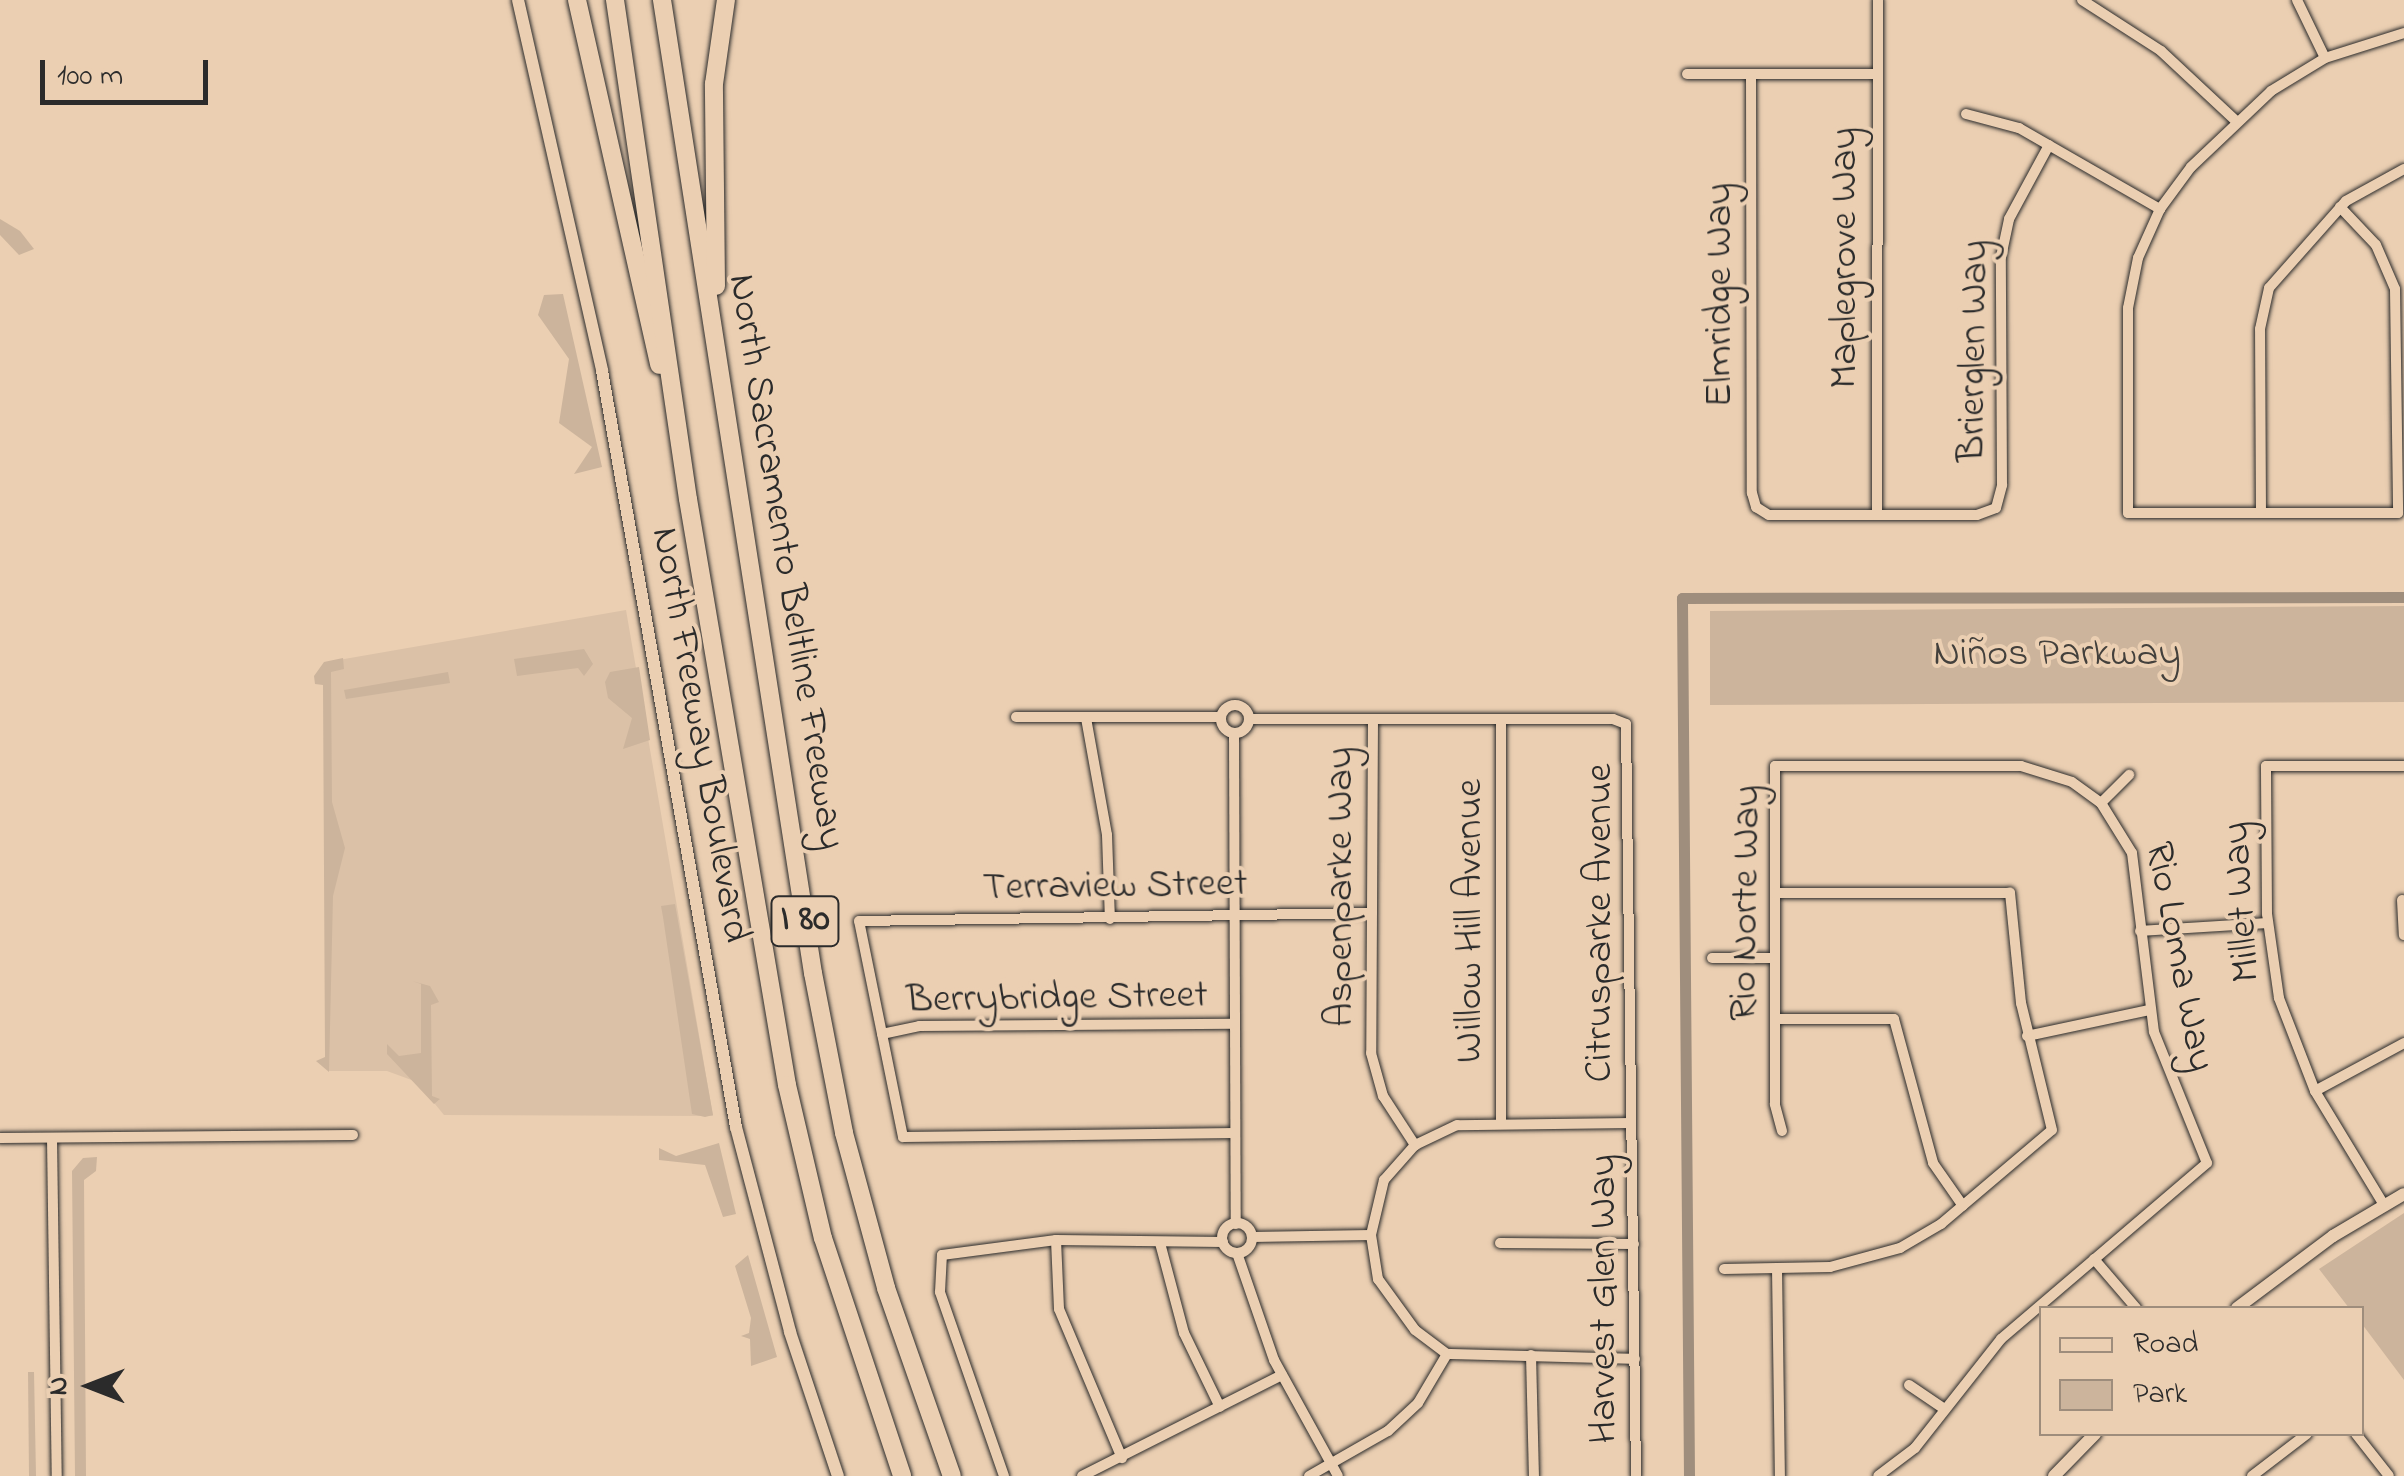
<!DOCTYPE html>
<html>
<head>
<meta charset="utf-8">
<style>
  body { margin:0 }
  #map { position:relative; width:2404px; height:1476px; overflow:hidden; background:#ebcfb2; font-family:"Indie Flower",sans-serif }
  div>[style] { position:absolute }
  .built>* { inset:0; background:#dbc1a7 }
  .green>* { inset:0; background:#ccb49c }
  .canal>* { height:11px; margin:-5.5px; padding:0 5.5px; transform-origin:5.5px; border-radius:5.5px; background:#9f8e7d }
  .roads { filter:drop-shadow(0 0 2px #2b2b2b) drop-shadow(0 0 2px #2b2b2b) }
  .minor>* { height:10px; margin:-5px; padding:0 5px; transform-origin:5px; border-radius:5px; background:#ebcfb2 }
  .minor>.ring { margin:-5px; padding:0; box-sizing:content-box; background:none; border:10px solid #ebcfb2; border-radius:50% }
  .tertiary>* { height:12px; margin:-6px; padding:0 6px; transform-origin:6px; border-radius:6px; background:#ebcfb2 }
  .motorway>* { height:18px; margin:-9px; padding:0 9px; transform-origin:9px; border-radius:9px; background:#ebcfb2 }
  span { translate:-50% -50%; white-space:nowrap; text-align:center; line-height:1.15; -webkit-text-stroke:8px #ebcfb2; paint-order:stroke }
  .shield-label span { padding:2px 8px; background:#ebcfb2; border:2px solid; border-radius:8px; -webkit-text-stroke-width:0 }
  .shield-label { font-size:38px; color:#2b2b2b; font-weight:700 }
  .street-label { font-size:40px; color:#2b2b2b }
  .park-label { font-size:40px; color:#43403c }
  .legend { position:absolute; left:2039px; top:1306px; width:325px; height:130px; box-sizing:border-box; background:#ebcfb2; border:2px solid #9e8d7c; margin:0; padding:12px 18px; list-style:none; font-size:30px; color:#2b2b2b }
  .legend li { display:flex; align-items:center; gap:20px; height:50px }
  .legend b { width:50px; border:2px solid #9e8d7c }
  .north { position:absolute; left:40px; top:1336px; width:100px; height:100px; -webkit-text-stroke:8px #ebcfb2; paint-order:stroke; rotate:270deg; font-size:28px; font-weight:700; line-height:40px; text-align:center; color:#2b2b2b }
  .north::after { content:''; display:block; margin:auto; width:35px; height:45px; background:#2b2b2b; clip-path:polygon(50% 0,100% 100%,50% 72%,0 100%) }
  .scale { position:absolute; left:40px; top:60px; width:168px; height:45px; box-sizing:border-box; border:5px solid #2b2b2b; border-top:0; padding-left:12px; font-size:30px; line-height:35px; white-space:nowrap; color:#2b2b2b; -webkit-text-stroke:8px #ebcfb2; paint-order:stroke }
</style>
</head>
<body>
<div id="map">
  <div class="built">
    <div style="clip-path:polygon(626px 610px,713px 1116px,444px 1115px,417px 1082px,387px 1071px,329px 1071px,327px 662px)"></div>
  </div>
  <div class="green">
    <div style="clip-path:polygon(0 219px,20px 231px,34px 249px,19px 255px,0 235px)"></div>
    <div style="clip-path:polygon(563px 294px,602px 467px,574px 474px,592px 447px,559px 423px,569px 359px,538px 315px,544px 295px)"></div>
    <div style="clip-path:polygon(2404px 606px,2404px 702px,1710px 705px,1710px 611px)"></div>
    <div style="clip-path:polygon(584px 649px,593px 664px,584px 676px,578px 668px,517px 676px,514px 659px)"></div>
    <div style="clip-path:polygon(343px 658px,344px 669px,331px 672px,332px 802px,345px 848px,333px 896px,329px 1072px,316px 1061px,325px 1057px,323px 685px,315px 684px,314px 676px,324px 662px)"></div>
    <div style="clip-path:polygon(639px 667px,650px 740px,623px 749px,632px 718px,608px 698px,605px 682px,610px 672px)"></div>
    <div style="clip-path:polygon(448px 672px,450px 683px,346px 699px,344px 690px)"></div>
    <div style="clip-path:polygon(675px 904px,713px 1115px,705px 1117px,692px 1114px,663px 917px,661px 906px)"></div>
    <div style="clip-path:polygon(412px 981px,430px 986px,439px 1002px,431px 1005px,432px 1096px,440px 1099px,434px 1104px,387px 1054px,387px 1044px,399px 1056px,421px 1053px,421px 984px)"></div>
    <div style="clip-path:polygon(719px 1143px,736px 1214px,723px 1217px,705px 1165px,659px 1160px,659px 1148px,676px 1156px)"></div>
    <div style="clip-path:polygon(97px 1157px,96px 1171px,84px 1180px,86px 1476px,75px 1476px,72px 1171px,83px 1158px)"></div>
    <div style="clip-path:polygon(2404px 1213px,2404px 1380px,2362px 1324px,2362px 1308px,2349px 1308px,2319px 1269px)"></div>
    <div style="clip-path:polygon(748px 1255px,777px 1357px,751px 1366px,750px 1339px,741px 1336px,749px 1333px,751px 1318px,735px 1266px)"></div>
    <div style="clip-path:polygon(28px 1372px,34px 1372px,36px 1476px,29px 1476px)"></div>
  </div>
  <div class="canal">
    <div style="left:1689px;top:1476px;width:878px;rotate:-90.46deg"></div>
    <div style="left:1682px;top:598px;width:722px;rotate:-0.08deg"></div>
  </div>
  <div class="roads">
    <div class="minor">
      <div style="left:2082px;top:0;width:94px;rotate:32.8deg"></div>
      <div style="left:2161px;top:51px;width:103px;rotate:43deg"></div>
      <div style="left:2297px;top:0;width:64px;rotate:64.2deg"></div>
      <div style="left:1687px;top:74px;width:188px"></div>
      <div style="left:1751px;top:74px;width:419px;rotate:89.9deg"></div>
      <div style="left:1752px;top:493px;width:15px;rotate:74deg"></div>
      <div style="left:1756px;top:507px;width:15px;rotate:32deg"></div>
      <div style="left:1769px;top:515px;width:208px"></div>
      <div style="left:1977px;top:515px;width:20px;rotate:-20deg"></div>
      <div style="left:1996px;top:508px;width:24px;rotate:-75deg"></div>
      <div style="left:2002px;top:485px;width:228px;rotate:-90.3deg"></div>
      <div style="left:2001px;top:257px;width:39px;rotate:-78deg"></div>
      <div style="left:2009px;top:219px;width:84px;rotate:-61.6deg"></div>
      <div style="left:1966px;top:114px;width:55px;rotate:14.8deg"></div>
      <div style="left:2019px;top:128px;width:163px;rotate:29.9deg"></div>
      <div style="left:2340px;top:207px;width:52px;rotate:46.5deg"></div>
      <div style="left:2376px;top:245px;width:48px;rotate:66.6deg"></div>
      <div style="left:2395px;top:289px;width:224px;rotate:89.2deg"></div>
      <div style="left:2398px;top:513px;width:270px;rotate:180deg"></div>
      <div style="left:2128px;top:513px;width:205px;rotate:-90deg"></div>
      <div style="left:2128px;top:308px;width:51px;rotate:-78.7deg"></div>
      <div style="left:2138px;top:258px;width:54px;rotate:-65.8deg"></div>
      <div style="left:2160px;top:209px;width:52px;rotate:-53.6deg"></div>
      <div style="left:2191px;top:167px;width:110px;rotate:-43.5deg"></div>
      <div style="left:2271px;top:91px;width:63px;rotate:-31.4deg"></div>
      <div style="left:2325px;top:58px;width:83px;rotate:-17.6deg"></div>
      <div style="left:2261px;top:513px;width:184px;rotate:-90.3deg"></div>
      <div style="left:2260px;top:329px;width:42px;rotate:-77.6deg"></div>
      <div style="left:2269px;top:288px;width:116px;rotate:-48.5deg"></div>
      <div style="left:2346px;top:201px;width:66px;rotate:-28.9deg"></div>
      <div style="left:1877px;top:515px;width:515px;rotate:-89.89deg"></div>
      <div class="ring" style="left:1221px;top:705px;width:18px;height:18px"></div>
      <div style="left:1016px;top:717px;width:205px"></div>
      <div style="left:1086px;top:718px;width:119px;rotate:79.8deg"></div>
      <div style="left:1107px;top:835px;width:84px;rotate:88deg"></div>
      <div style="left:1249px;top:719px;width:364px"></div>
      <div style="left:1613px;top:719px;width:14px;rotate:21deg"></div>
      <div style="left:1626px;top:724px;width:752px;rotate:89.24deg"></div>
      <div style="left:1373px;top:719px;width:334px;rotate:90.3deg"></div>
      <div style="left:1371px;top:1053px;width:45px;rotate:74.4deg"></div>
      <div style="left:1383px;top:1096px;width:59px;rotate:56.9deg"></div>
      <div style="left:1234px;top:733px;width:491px;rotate:89.8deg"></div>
      <div style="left:2101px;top:803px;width:40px;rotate:-45deg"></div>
      <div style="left:2402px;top:900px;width:35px;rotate:87deg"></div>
      <div style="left:2140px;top:931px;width:127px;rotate:-3.6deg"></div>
      <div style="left:1712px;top:958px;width:63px"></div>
      <div style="left:1775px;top:1019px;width:119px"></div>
      <div style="left:1894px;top:1019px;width:149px;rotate:74.8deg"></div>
      <div style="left:1933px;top:1163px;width:52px;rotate:55.1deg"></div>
      <div style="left:882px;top:1034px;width:38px;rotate:-12deg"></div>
      <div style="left:919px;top:1026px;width:315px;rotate:-0.4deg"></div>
      <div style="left:2027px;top:1036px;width:125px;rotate:-12deg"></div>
      <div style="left:2315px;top:1091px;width:101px;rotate:-28.3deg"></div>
      <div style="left:1501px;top:1121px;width:400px;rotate:-90deg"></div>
      <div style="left:1631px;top:1123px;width:174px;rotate:179.3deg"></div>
      <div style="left:1457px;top:1125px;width:47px;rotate:154.5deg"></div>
      <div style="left:1415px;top:1145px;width:47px;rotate:131.5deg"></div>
      <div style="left:1384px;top:1180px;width:57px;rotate:103.3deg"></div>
      <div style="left:1371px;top:1235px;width:45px;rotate:81deg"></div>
      <div style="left:1378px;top:1279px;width:63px;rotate:54deg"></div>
      <div style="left:1415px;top:1330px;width:40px;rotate:37deg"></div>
      <div style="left:1447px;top:1354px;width:188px;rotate:1.5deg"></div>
      <div style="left:1782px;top:1131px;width:28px;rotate:-105deg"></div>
      <div style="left:1775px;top:1104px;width:338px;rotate:-90deg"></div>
      <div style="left:1775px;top:766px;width:246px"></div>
      <div style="left:2021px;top:766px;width:53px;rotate:17.4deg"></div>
      <div style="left:2072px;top:782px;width:36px;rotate:36deg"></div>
      <div style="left:2101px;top:803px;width:59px;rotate:58.2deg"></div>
      <div style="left:2132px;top:853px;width:180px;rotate:83deg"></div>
      <div style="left:2154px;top:1032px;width:141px;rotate:68deg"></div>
      <div style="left:2207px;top:1163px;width:271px;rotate:139.5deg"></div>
      <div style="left:2001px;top:1339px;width:139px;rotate:128.3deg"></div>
      <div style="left:1915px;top:1448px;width:46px;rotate:142.9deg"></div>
      <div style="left:1235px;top:1133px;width:332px;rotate:179.3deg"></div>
      <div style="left:903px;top:1137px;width:220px;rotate:-101.5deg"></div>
      <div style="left:859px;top:921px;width:513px;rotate:-0.89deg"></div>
      <div style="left:0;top:1138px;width:353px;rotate:-0.5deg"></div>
      <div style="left:52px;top:1138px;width:338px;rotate:89.2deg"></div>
      <div style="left:2384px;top:1205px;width:133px;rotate:-121.2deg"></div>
      <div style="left:2315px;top:1091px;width:100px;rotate:-111.2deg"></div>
      <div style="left:2279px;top:998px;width:85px;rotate:-98.1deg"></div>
      <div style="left:2267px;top:914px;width:148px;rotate:-90.4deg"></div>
      <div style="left:2266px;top:766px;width:138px"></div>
      <div class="ring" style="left:1222px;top:1223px;width:20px;height:20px"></div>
      <div style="left:1252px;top:1237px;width:119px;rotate:-1deg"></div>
      <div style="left:1056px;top:1240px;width:69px;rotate:87.5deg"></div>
      <div style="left:1059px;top:1309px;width:162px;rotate:67.1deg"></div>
      <div style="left:1160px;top:1243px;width:93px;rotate:75.1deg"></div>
      <div style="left:1184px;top:1333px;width:82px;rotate:64.1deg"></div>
      <div style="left:1500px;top:1243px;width:134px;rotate:0.4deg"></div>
      <div style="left:1237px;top:1253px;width:113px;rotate:70.9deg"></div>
      <div style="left:1274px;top:1360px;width:132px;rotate:61.1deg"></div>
      <div style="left:2094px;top:1259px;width:65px;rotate:49.4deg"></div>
      <div style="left:1777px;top:1268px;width:208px;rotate:89.2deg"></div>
      <div style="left:1724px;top:1269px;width:106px;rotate:-1.1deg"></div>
      <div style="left:1830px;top:1267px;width:73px;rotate:-15.2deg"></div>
      <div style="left:1900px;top:1248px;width:48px;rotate:-30.3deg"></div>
      <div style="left:1941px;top:1224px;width:145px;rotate:-40.3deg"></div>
      <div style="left:2052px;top:1130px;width:131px;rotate:-103.7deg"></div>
      <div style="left:2021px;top:1003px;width:111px;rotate:-95.7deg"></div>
      <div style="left:2010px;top:893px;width:235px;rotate:180deg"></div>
      <div style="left:1531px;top:1355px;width:121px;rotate:88.6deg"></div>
      <div style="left:1909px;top:1385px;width:41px;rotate:34.1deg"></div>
      <div style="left:2356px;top:1434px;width:53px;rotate:51.8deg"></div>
      <div style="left:1004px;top:1476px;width:195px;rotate:-109.2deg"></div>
      <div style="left:940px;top:1292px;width:37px;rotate:-87deg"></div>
      <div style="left:942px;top:1255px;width:115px;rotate:-7.5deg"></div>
      <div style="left:1056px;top:1240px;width:167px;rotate:0.7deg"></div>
      <div style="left:1082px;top:1476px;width:224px;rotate:-26.8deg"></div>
      <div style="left:1309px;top:1476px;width:91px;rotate:-29.7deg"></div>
      <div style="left:1388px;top:1431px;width:41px;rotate:-43deg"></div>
      <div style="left:1418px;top:1403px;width:57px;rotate:-59.4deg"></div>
      <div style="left:2252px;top:1476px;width:69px;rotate:-37.4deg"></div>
    </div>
    <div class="tertiary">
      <div style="left:518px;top:0;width:380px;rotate:77.2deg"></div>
      <div style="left:602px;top:371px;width:768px;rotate:79.95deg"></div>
      <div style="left:736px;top:1127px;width:212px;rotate:75.2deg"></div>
      <div style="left:790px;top:1332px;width:152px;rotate:71.6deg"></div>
      <div style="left:2237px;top:1308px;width:120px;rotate:-36.9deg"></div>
      <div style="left:2333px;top:1236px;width:82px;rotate:-30.6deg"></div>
      <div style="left:2054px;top:1476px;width:59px;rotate:-45.7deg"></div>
    </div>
    <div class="motorway">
      <div style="left:577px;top:0;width:374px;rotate:77.3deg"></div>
      <div style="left:615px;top:0;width:504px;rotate:81.68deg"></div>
      <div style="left:688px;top:499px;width:594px;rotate:80.41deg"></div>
      <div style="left:787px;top:1085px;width:157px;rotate:76.8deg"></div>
      <div style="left:823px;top:1238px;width:251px;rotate:71.6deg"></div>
      <div style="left:662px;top:0;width:985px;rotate:81.18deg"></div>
      <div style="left:813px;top:973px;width:163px;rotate:79deg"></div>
      <div style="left:844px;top:1133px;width:161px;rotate:74.8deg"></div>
      <div style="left:886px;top:1288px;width:199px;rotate:70.7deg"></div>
      <div style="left:716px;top:286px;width:202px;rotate:-90.6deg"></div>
      <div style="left:714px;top:84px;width:85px;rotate:-81.9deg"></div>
    </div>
  </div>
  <div class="shield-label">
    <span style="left:805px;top:921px">I 80</span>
  </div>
  <div class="street-label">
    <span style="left:1846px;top:258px;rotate:-90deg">Maplegrove Way</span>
    <span style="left:1721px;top:295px;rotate:-90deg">Elmridge Way</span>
    <span style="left:1975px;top:351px;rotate:-89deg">Brierglen Way</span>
    <span style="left:785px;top:562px;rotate:81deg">North Sacramento Beltline Freeway</span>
    <span style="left:699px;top:735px;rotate:80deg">North Freeway Boulevard</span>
    <span style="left:1115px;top:887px;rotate:-1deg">Terraview Street</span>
    <span style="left:1342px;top:887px;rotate:-90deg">Aspenparke Way</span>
    <span style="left:2243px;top:902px;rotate:-94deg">Millet Way</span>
    <span style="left:1747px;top:903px;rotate:-89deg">Rio Norte Way</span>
    <span style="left:1471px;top:921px;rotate:-90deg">Willow Hill Avenue</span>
    <span style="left:1601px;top:923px;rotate:-90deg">Citrusparke Avenue</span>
    <span style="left:2178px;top:957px;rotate:79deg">Rio Loma Way</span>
    <span style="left:1057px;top:999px;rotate:-1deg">Berrybridge Street</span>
    <span style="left:1605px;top:1299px;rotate:-90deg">Harvest Glen Way</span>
  </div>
  <div class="park-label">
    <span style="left:2057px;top:655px">Niños Parkway</span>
  </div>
  <ul class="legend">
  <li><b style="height:12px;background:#ebcfb2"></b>Road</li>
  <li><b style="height:28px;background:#ccb49c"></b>Park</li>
  </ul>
  <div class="north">N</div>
  <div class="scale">100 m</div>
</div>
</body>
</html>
